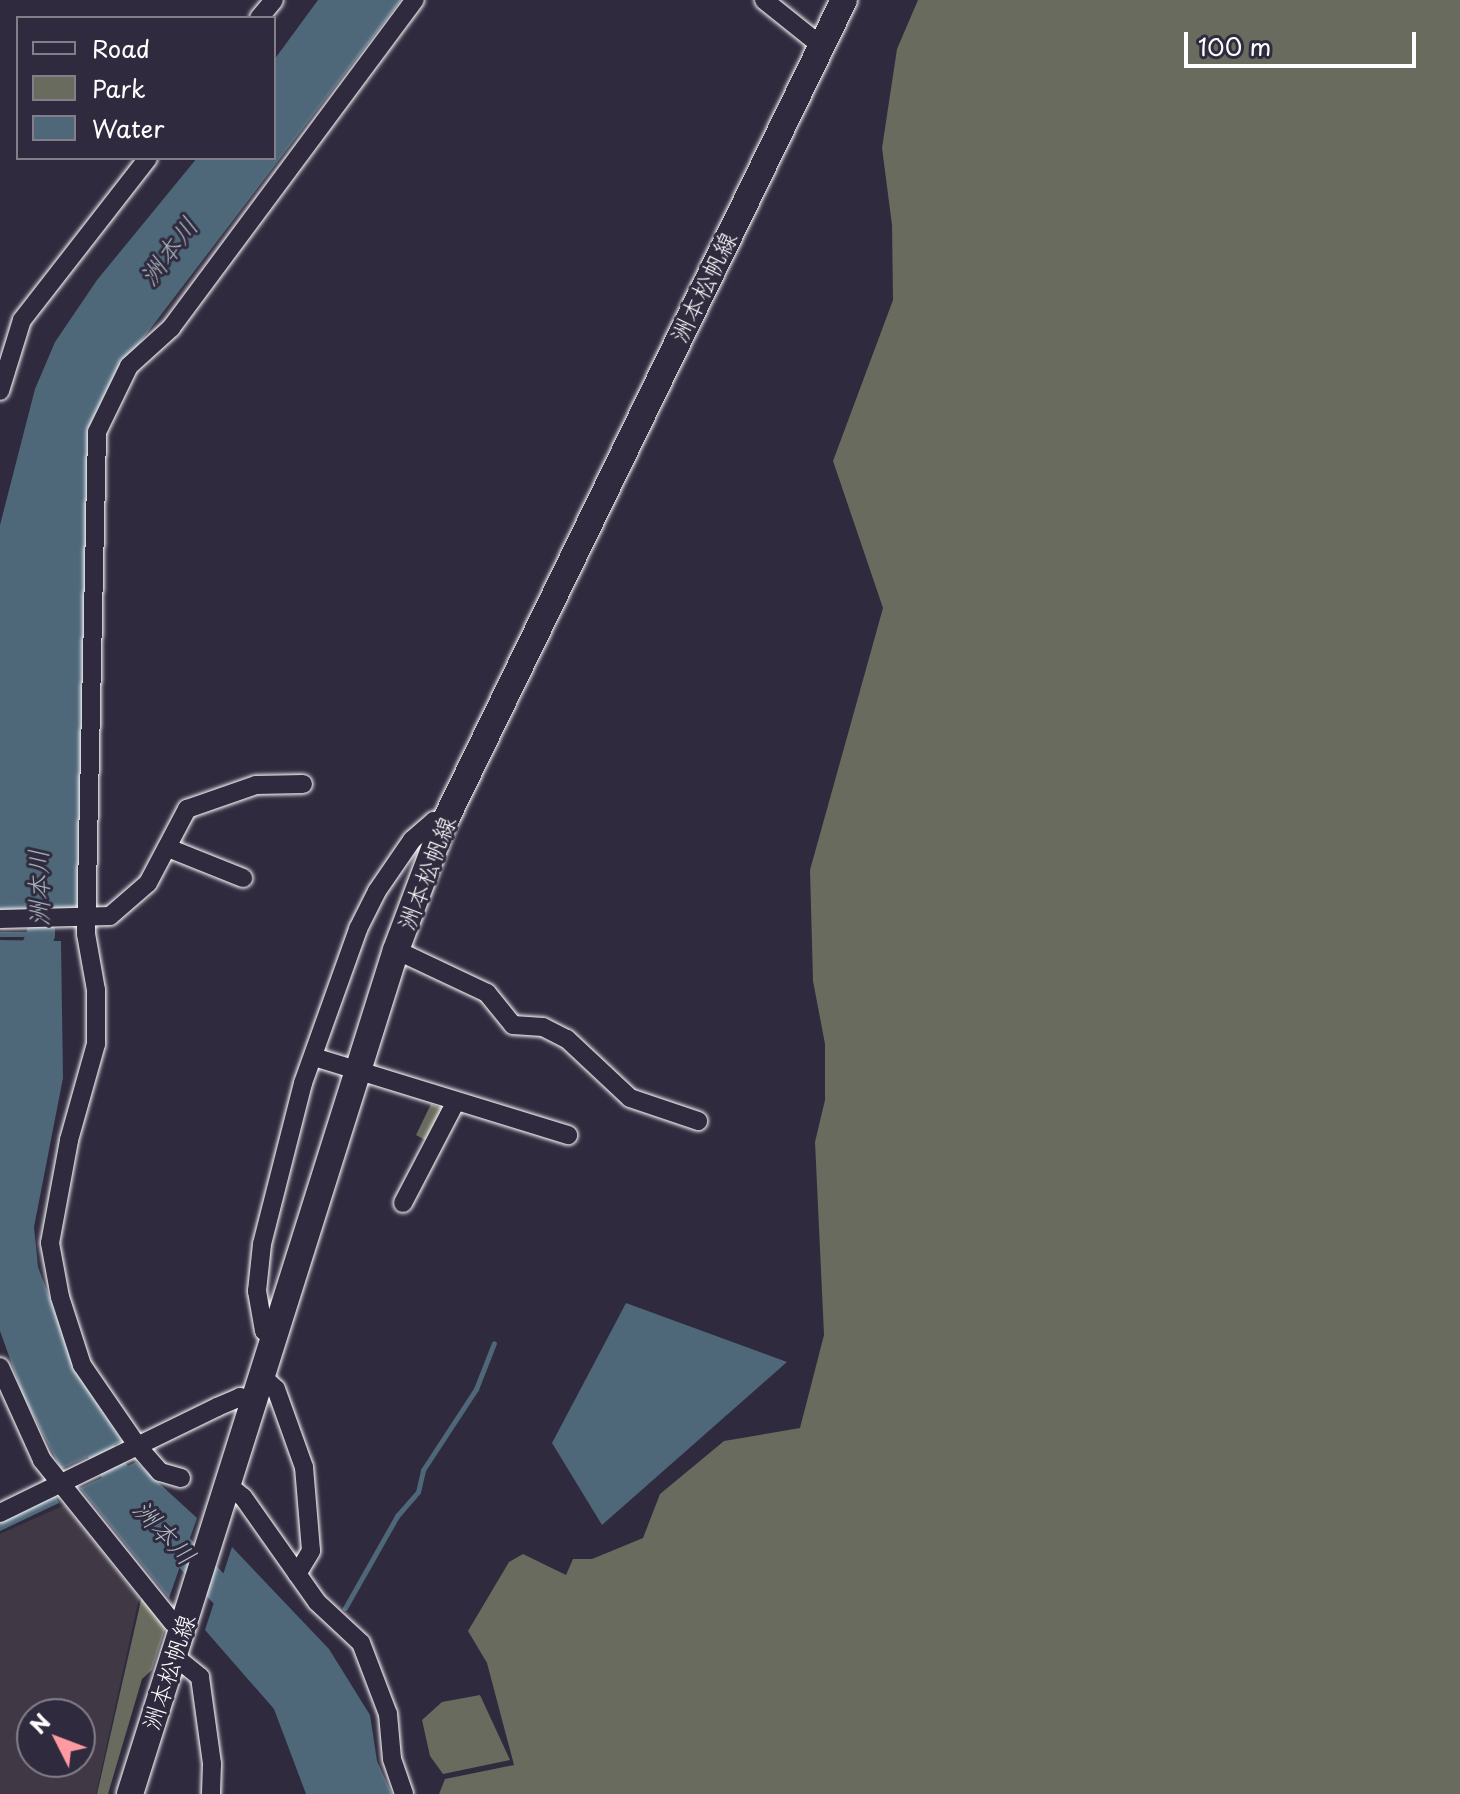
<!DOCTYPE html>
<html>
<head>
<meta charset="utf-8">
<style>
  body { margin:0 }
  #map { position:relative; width:1460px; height:1794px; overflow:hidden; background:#2f2a3d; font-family:"Playpen Sans","Klee One",sans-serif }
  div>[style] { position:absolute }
  .built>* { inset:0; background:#403945 }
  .green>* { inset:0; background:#686b5d }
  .water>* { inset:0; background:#4e6779 }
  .stream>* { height:5px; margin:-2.5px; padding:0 2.5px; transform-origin:2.5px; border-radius:2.5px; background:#4e6779 }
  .river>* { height:28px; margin:-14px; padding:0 14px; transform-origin:14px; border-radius:14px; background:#4e6779 }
  .roads { filter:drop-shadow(0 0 2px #fff) drop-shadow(0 0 2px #fff) }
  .street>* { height:18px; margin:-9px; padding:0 9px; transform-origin:9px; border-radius:9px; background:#2f2a3d }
  .secondary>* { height:26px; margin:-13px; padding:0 13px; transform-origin:13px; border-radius:13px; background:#2f2a3d }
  span { translate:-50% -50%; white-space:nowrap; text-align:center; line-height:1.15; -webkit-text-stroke:6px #2f2a3d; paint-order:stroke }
  .street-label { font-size:24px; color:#fff }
  .water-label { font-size:26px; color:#afbbc3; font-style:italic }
  .legend { position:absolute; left:16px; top:16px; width:260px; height:144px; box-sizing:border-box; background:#2f2a3d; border:2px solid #827f8b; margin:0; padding:10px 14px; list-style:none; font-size:24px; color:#fff }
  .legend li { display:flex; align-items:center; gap:16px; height:40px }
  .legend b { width:40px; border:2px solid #827f8b }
  .north { position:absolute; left:16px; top:1698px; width:80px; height:80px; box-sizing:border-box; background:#2f2a3d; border:2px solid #827f8b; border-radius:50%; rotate:312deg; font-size:22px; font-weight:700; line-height:32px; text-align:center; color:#fff }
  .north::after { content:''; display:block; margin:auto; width:28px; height:36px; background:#ff9aa2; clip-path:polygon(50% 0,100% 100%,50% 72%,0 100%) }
  .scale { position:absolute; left:1184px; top:32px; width:232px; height:36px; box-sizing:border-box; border:4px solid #fff; border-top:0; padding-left:10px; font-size:24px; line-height:28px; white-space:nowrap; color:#fff; -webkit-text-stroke:6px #2f2a3d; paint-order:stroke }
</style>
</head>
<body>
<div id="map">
  <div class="built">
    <div style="clip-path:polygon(evenodd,65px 1505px,139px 1598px,96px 1794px,0 1794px,0 1534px,65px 1505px,32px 1714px,80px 1714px,80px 1762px,32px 1762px,32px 1714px)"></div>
  </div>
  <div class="green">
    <div style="clip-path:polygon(918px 0,1460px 0,1460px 1794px,439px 1794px,445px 1779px,514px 1765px,487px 1663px,468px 1631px,509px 1562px,523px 1554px,566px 1575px,573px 1559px,592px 1559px,643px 1538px,660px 1494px,724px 1441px,800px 1428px,824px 1335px,815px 1142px,825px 1100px,825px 1044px,813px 981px,810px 870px,883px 608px,833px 461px,893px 300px,892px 225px,882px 148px,897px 49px)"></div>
    <div style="clip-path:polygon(431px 1104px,452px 1113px,436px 1146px,416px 1135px)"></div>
    <div style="clip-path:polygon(142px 1596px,167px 1623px,152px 1670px,142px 1679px,108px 1794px,97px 1794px)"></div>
    <div style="clip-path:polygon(480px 1695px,510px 1760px,443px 1774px,430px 1756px,422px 1720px,442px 1702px)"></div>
  </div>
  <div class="water">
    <div style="clip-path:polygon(318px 0,401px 0,125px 362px,103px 400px,83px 912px,0 912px,0 525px,35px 389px,55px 342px,97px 280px,197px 158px,274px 158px,274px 60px)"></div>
    <div style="clip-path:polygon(0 940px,61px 941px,63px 1078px,34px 1227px,38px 1267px,79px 1376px,122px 1441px,61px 1469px,23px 1395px,0 1331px)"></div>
    <div style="clip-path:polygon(626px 1303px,787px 1362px,602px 1525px,552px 1443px)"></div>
    <div style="clip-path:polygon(136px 1462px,197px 1518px,169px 1598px,80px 1488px)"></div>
    <div style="clip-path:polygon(54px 1494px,59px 1503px,0 1531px,0 1518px)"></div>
    <div style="clip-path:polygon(232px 1547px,329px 1649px,370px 1715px,377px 1761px,392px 1794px,306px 1794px,274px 1709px,205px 1630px)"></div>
  </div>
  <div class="stream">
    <div style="left:0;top:934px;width:41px"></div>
    <div style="left:345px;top:1608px;width:106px;rotate:-60.5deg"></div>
    <div style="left:397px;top:1516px;width:32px;rotate:-49deg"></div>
    <div style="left:418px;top:1492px;width:23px;rotate:-77deg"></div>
    <div style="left:423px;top:1470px;width:97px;rotate:-56.8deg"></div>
    <div style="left:476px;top:1389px;width:49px;rotate:-68.6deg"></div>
  </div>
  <div class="river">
    <div style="left:24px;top:976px;width:45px;rotate:-68deg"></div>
    <div style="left:41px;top:934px;width:45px;rotate:-91.3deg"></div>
    <div style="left:79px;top:1419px;width:98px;rotate:55.8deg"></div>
    <div style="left:134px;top:1500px;width:161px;rotate:46.3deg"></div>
  </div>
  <div class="roads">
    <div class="street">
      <div style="left:764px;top:0;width:70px;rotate:38.7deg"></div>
      <div style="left:259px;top:18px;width:23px;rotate:-50deg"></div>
      <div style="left:0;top:391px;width:74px;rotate:-72.8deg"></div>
      <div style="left:22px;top:320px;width:205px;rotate:-52.1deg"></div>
      <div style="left:168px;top:848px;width:81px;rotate:21.8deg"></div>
      <div style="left:0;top:919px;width:110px;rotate:-1.6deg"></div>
      <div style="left:110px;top:916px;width:50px;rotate:-41deg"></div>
      <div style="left:148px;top:883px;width:84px;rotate:-62.2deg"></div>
      <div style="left:187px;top:809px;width:73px;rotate:-19.2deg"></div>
      <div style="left:256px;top:785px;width:47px;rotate:-1.2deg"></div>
      <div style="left:396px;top:950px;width:101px;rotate:25.3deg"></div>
      <div style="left:487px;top:993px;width:41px;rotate:50.9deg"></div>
      <div style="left:513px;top:1025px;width:30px;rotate:4deg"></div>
      <div style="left:543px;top:1027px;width:27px;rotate:27deg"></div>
      <div style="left:567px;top:1039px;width:86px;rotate:43.1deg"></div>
      <div style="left:630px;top:1098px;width:72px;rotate:18.7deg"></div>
      <div style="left:314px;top:1057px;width:266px;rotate:17.1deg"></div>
      <div style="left:403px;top:1203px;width:113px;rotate:-62.5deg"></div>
      <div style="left:275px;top:1334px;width:11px;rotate:-165deg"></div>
      <div style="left:264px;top:1331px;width:41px;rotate:-99.9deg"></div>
      <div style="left:257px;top:1291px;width:47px;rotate:-83.9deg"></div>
      <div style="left:262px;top:1244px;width:166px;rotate:-75.7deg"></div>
      <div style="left:303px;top:1083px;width:164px;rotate:-70.3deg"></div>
      <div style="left:358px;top:929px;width:42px;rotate:-63.4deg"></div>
      <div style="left:377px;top:891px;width:62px;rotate:-55.5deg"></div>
      <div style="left:412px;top:840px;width:29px;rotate:-41deg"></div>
      <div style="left:434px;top:821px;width:10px;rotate:24deg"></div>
      <div style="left:0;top:1367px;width:102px;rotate:65.7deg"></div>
      <div style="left:42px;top:1460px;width:209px;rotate:51.2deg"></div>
      <div style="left:262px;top:1376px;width:19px;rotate:43deg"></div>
      <div style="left:276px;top:1389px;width:83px;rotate:70.3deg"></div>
      <div style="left:304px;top:1467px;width:84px;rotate:85.2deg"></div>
      <div style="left:311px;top:1551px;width:27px;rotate:121deg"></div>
      <div style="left:181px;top:1478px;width:22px;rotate:-164deg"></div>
      <div style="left:160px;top:1472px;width:32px;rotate:-131deg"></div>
      <div style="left:139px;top:1448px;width:101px;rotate:-124.5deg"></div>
      <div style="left:82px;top:1365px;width:71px;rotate:-107.9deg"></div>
      <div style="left:60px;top:1297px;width:55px;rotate:-100.5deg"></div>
      <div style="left:50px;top:1243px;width:105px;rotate:-79.5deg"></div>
      <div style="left:69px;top:1140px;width:100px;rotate:-74.3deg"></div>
      <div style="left:96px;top:1044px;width:54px;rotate:-90deg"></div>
      <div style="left:96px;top:990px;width:57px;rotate:-100.1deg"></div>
      <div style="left:86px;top:934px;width:502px;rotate:-88.74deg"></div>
      <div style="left:97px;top:432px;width:73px;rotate:-64.1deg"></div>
      <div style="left:129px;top:366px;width:57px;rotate:-42.1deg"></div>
      <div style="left:171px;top:328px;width:409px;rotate:-53.4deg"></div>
      <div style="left:228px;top:1485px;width:19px;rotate:39deg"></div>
      <div style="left:243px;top:1497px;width:128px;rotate:54.8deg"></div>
      <div style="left:317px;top:1602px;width:60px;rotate:43deg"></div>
      <div style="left:361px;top:1643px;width:76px;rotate:69.2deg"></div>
      <div style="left:388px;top:1714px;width:45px;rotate:84.9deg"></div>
      <div style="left:392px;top:1759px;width:37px;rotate:71deg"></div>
      <div style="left:0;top:1513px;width:242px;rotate:-26deg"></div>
      <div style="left:217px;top:1407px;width:25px;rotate:-23deg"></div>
      <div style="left:240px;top:1397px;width:15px;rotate:20deg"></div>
      <div style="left:173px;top:1655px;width:35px;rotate:39deg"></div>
      <div style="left:200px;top:1677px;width:88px;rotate:82.1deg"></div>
      <div style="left:212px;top:1764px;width:30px;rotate:92deg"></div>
    </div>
    <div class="secondary">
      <div style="left:130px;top:1794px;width:885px;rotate:-72.51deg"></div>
      <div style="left:396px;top:950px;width:134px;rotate:-69.4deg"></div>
      <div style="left:443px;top:825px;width:917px;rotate:-64.08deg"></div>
    </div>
  </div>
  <div class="street-label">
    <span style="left:703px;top:287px;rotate:-64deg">洲本松帆線</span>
    <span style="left:426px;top:873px;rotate:-69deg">洲本松帆線</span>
    <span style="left:168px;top:1672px;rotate:-72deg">洲本松帆線</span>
  </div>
  <div class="water-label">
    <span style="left:168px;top:251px;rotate:-53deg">洲本川</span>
    <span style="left:38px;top:888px;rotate:-91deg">洲本川</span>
    <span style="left:165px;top:1532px;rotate:47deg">洲本川</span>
  </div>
  <ul class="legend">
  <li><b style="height:10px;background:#2f2a3d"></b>Road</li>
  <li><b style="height:22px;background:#686b5d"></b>Park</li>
  <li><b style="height:22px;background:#4e6779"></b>Water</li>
  </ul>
  <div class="north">N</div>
  <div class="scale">100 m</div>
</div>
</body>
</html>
